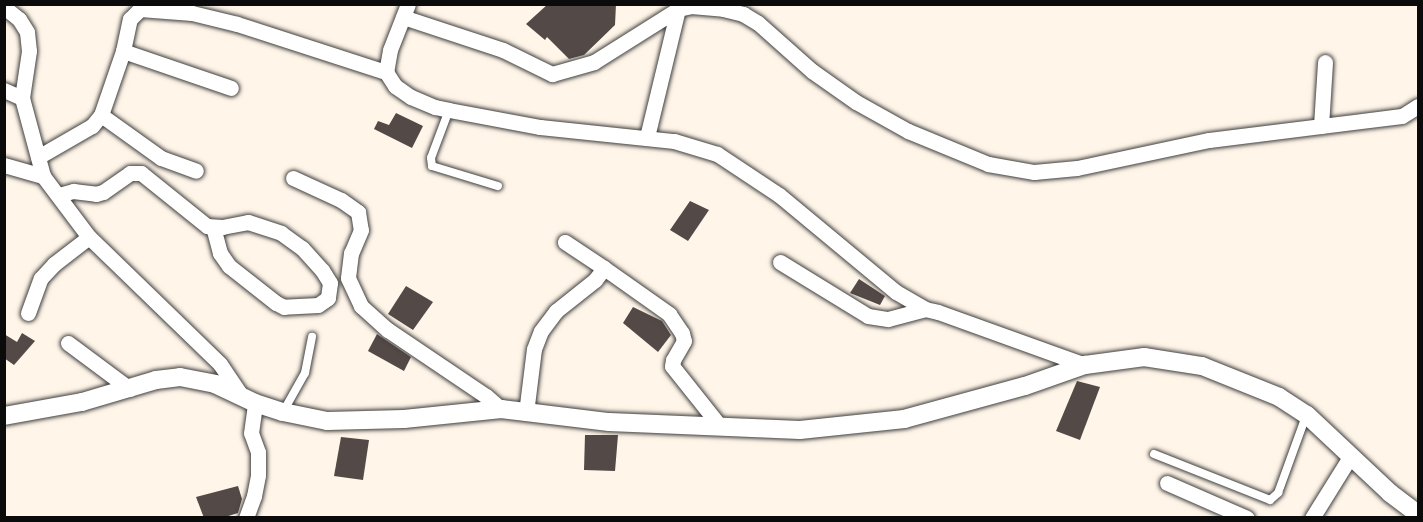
<!DOCTYPE html>
<html>
<head>
<meta charset="utf-8">
<style>
  body { margin:0 }
  #map { position:relative; width:1423px; height:522px; overflow:hidden; background:#fff5e8; font-family:Georgia,serif }
  div>[style] { position:absolute }
  .building>* { inset:0; background:#534947 }
  .roads { filter:drop-shadow(0 0 2px #3e3e3e) drop-shadow(0 0 2px #3e3e3e) }
  .service>* { height:8px; margin:-4px; padding:0 4px; transform-origin:4px; border-radius:4px; background:#fff }
  .minor>* { height:15px; margin:-7.5px; padding:0 7.5px; transform-origin:7.5px; border-radius:7.5px; background:#fff }
  .tertiary>* { height:18px; margin:-9px; padding:0 9px; transform-origin:9px; border-radius:9px; background:#fff }
  span { translate:-50% -50%; white-space:nowrap; text-align:center; line-height:1.15; -webkit-text-stroke:6px #fff; paint-order:stroke }
  .frame { position:absolute; inset:0; border:6px solid #0b0b0b; pointer-events:none }
</style>
</head>
<body>
<div id="map">
  <div class="building">
    <div style="clip-path:polygon(548px 4px,616px 4px,615px 25px,584px 55px,569px 59px,547px 37px,545px 40px,526px 24px)"></div>
    <div style="clip-path:polygon(396px 113px,423px 126px,412px 148px,374px 129px,378px 121px,389px 125px)"></div>
    <div style="clip-path:polygon(690px 201px,709px 210px,688px 241px,670px 230px)"></div>
    <div style="clip-path:polygon(859px 279px,885px 296px,880px 305px,850px 293px)"></div>
    <div style="clip-path:polygon(406px 286px,433px 302px,413px 330px,388px 314px)"></div>
    <div style="clip-path:polygon(633px 307px,662px 321px,671px 335px,658px 352px,623px 323px)"></div>
    <div style="clip-path:polygon(22px 333px,35px 341px,14px 365px,4px 358px,4px 334px,17px 342px)"></div>
    <div style="clip-path:polygon(377px 334px,411px 357px,404px 371px,368px 351px)"></div>
    <div style="clip-path:polygon(1077px 381px,1100px 387px,1080px 440px,1056px 431px)"></div>
    <div style="clip-path:polygon(585px 435px,618px 435px,615px 471px,584px 470px)"></div>
    <div style="clip-path:polygon(341px 437px,369px 440px,363px 480px,334px 476px)"></div>
    <div style="clip-path:polygon(238px 486px,242px 499px,238px 513px,222px 518px,204px 518px,196px 497px)"></div>
  </div>
  <div class="roads">
    <div class="service">
      <div style="left:449px;top:110px;width:51px;rotate:110.6deg"></div>
      <div style="left:431px;top:158px;width:8px;rotate:83deg"></div>
      <div style="left:432px;top:166px;width:69px;rotate:16.9deg"></div>
      <div style="left:283px;top:412px;width:45px;rotate:-60.6deg"></div>
      <div style="left:305px;top:373px;width:37px;rotate:-79deg"></div>
      <div style="left:1154px;top:454px;width:125px;rotate:21.6deg"></div>
      <div style="left:1270px;top:500px;width:11px;rotate:-41deg"></div>
      <div style="left:1278px;top:493px;width:82px;rotate:-70deg"></div>
    </div>
    <div class="minor">
      <div style="left:408px;top:4px;width:49px;rotate:111.4deg"></div>
      <div style="left:390px;top:50px;width:22px;rotate:100deg"></div>
      <div style="left:386px;top:72px;width:17px;rotate:57deg"></div>
      <div style="left:395px;top:86px;width:19px;rotate:35deg"></div>
      <div style="left:411px;top:97px;width:26px;rotate:23deg"></div>
      <div style="left:435px;top:107px;width:14px;rotate:12deg"></div>
      <div style="left:449px;top:110px;width:93px;rotate:10.6deg"></div>
      <div style="left:540px;top:127px;width:135px;rotate:6deg"></div>
      <div style="left:674px;top:141px;width:45px;rotate:16.8deg"></div>
      <div style="left:717px;top:154px;width:74px;rotate:33.5deg"></div>
      <div style="left:779px;top:195px;width:152px;rotate:39.7deg"></div>
      <div style="left:896px;top:292px;width:34px;rotate:30deg"></div>
      <div style="left:925px;top:309px;width:13px;rotate:13deg"></div>
      <div style="left:938px;top:312px;width:156px;rotate:19.8deg"></div>
      <div style="left:4px;top:7px;width:19px;rotate:39deg"></div>
      <div style="left:19px;top:19px;width:15px;rotate:58deg"></div>
      <div style="left:27px;top:32px;width:19px;rotate:84deg"></div>
      <div style="left:29px;top:51px;width:48px;rotate:98.5deg"></div>
      <div style="left:22px;top:98px;width:81px;rotate:74.9deg"></div>
      <div style="left:43px;top:176px;width:76px;rotate:53deg"></div>
      <div style="left:89px;top:237px;width:182px;rotate:44.1deg"></div>
      <div style="left:220px;top:364px;width:40px;rotate:56deg"></div>
      <div style="left:403px;top:17px;width:105px;rotate:18.3deg"></div>
      <div style="left:503px;top:50px;width:55px;rotate:26.1deg"></div>
      <div style="left:552px;top:74px;width:44px;rotate:-15.9deg"></div>
      <div style="left:594px;top:62px;width:99px;rotate:-32.2deg"></div>
      <div style="left:678px;top:9px;width:13px;rotate:-13deg"></div>
      <div style="left:691px;top:6px;width:32px;rotate:5deg"></div>
      <div style="left:723px;top:9px;width:21px;rotate:14deg"></div>
      <div style="left:743px;top:14px;width:17px;rotate:31deg"></div>
      <div style="left:758px;top:23px;width:72px;rotate:41.6deg"></div>
      <div style="left:812px;top:71px;width:54px;rotate:35.2deg"></div>
      <div style="left:856px;top:102px;width:60px;rotate:29.1deg"></div>
      <div style="left:908px;top:131px;width:87px;rotate:22.4deg"></div>
      <div style="left:988px;top:164px;width:47px;rotate:9.9deg"></div>
      <div style="left:1034px;top:172px;width:43px;rotate:-5.3deg"></div>
      <div style="left:1077px;top:168px;width:135px;rotate:-12deg"></div>
      <div style="left:1209px;top:140px;width:194px;rotate:-7.1deg"></div>
      <div style="left:1402px;top:116px;width:19px;rotate:-32deg"></div>
      <div style="left:123px;top:51px;width:114px;rotate:18.9deg"></div>
      <div style="left:4px;top:90px;width:20px;rotate:24deg"></div>
      <div style="left:101px;top:115px;width:74px;rotate:35.6deg"></div>
      <div style="left:161px;top:158px;width:37px;rotate:20deg"></div>
      <div style="left:1321px;top:126px;width:64px;rotate:-86.4deg"></div>
      <div style="left:647px;top:137px;width:132px;rotate:-76.4deg"></div>
      <div style="left:38px;top:157px;width:62px;rotate:-29.9deg"></div>
      <div style="left:92px;top:126px;width:14px;rotate:-51deg"></div>
      <div style="left:101px;top:115px;width:68px;rotate:-71deg"></div>
      <div style="left:123px;top:51px;width:33px;rotate:-78deg"></div>
      <div style="left:130px;top:19px;width:14px;rotate:-45deg"></div>
      <div style="left:140px;top:9px;width:52px;rotate:4.4deg"></div>
      <div style="left:192px;top:13px;width:46px;rotate:13.7deg"></div>
      <div style="left:237px;top:24px;width:157px;rotate:17.9deg"></div>
      <div style="left:4px;top:165px;width:41px;rotate:15.8deg"></div>
      <div style="left:293px;top:178px;width:53px;rotate:24.6deg"></div>
      <div style="left:341px;top:200px;width:21px;rotate:35deg"></div>
      <div style="left:358px;top:212px;width:18px;rotate:81deg"></div>
      <div style="left:361px;top:230px;width:25px;rotate:113deg"></div>
      <div style="left:351px;top:253px;width:25px;rotate:97deg"></div>
      <div style="left:348px;top:278px;width:31px;rotate:65deg"></div>
      <div style="left:361px;top:306px;width:36px;rotate:42deg"></div>
      <div style="left:388px;top:330px;width:118px;rotate:34deg"></div>
      <div style="left:486px;top:396px;width:20px;rotate:41deg"></div>
      <div style="left:59px;top:195px;width:15px;rotate:-16deg"></div>
      <div style="left:73px;top:191px;width:23px;rotate:7deg"></div>
      <div style="left:96px;top:194px;width:7px;rotate:-16deg"></div>
      <div style="left:103px;top:192px;width:33px;rotate:-35deg"></div>
      <div style="left:130px;top:173px;width:11px"></div>
      <div style="left:141px;top:173px;width:85px;rotate:38.8deg"></div>
      <div style="left:207px;top:226px;width:15px;rotate:4deg"></div>
      <div style="left:222px;top:227px;width:26px;rotate:-11deg"></div>
      <div style="left:248px;top:222px;width:35px;rotate:18deg"></div>
      <div style="left:281px;top:233px;width:26px;rotate:36deg"></div>
      <div style="left:302px;top:248px;width:30px;rotate:48deg"></div>
      <div style="left:322px;top:270px;width:15px;rotate:58deg"></div>
      <div style="left:330px;top:283px;width:15px;rotate:98deg"></div>
      <div style="left:328px;top:298px;width:12px;rotate:145deg"></div>
      <div style="left:318px;top:305px;width:34px;rotate:177deg"></div>
      <div style="left:284px;top:307px;width:9px;rotate:-153deg"></div>
      <div style="left:276px;top:303px;width:60px;rotate:-141.8deg"></div>
      <div style="left:229px;top:266px;width:16px;rotate:-125deg"></div>
      <div style="left:220px;top:253px;width:27px;rotate:-105deg"></div>
      <div style="left:780px;top:262px;width:103px;rotate:31.5deg"></div>
      <div style="left:868px;top:316px;width:20px;rotate:9deg"></div>
      <div style="left:888px;top:319px;width:38px;rotate:-15deg"></div>
      <div style="left:604px;top:268px;width:80px;rotate:35.3deg"></div>
      <div style="left:669px;top:314px;width:23px;rotate:56deg"></div>
      <div style="left:682px;top:333px;width:8px;rotate:76deg"></div>
      <div style="left:684px;top:341px;width:22px;rotate:120deg"></div>
      <div style="left:673px;top:360px;width:6px;rotate:99deg"></div>
      <div style="left:672px;top:366px;width:75px;rotate:51.5deg"></div>
      <div style="left:28px;top:313px;width:37px;rotate:-70deg"></div>
      <div style="left:41px;top:278px;width:19px;rotate:-47deg"></div>
      <div style="left:54px;top:264px;width:44px;rotate:-37.6deg"></div>
      <div style="left:68px;top:343px;width:77px;rotate:36.6deg"></div>
      <div style="left:526px;top:413px;width:64px;rotate:-82.9deg"></div>
      <div style="left:534px;top:349px;width:19px;rotate:-69deg"></div>
      <div style="left:541px;top:331px;width:25px;rotate:-53deg"></div>
      <div style="left:556px;top:311px;width:50px;rotate:-38.5deg"></div>
      <div style="left:595px;top:280px;width:15px;rotate:-53deg"></div>
      <div style="left:604px;top:268px;width:47px;rotate:-146.3deg"></div>
      <div style="left:1167px;top:483px;width:87px;rotate:23.6deg"></div>
      <div style="left:246px;top:518px;width:23px;rotate:-70deg"></div>
      <div style="left:254px;top:496px;width:21px;rotate:-79deg"></div>
      <div style="left:258px;top:475px;width:23px;rotate:-90deg"></div>
      <div style="left:258px;top:452px;width:20px;rotate:-110deg"></div>
      <div style="left:251px;top:433px;width:30px;rotate:-82deg"></div>
      <div style="left:1312px;top:518px;width:72px;rotate:-58.1deg"></div>
    </div>
    <div class="tertiary">
      <div style="left:4px;top:416px;width:79px;rotate:-10.2deg"></div>
      <div style="left:82px;top:402px;width:77px;rotate:-16.6deg"></div>
      <div style="left:156px;top:380px;width:24px;rotate:-7deg"></div>
      <div style="left:180px;top:377px;width:36px;rotate:11deg"></div>
      <div style="left:215px;top:384px;width:44px;rotate:25.4deg"></div>
      <div style="left:255px;top:403px;width:29px;rotate:18deg"></div>
      <div style="left:283px;top:412px;width:45px;rotate:11.6deg"></div>
      <div style="left:327px;top:421px;width:77px;rotate:-1.5deg"></div>
      <div style="left:404px;top:419px;width:98px;rotate:-5.9deg"></div>
      <div style="left:501px;top:409px;width:109px;rotate:6.9deg"></div>
      <div style="left:609px;top:422px;width:191px;rotate:2.4deg"></div>
      <div style="left:800px;top:430px;width:105px;rotate:-6deg"></div>
      <div style="left:904px;top:419px;width:125px;rotate:-15.3deg"></div>
      <div style="left:1025px;top:386px;width:64px;rotate:-19.3deg"></div>
      <div style="left:1085px;top:365px;width:60px;rotate:-7.7deg"></div>
      <div style="left:1144px;top:357px;width:59px;rotate:8.8deg"></div>
      <div style="left:1202px;top:366px;width:83px;rotate:21.9deg"></div>
      <div style="left:1279px;top:397px;width:33px;rotate:33deg"></div>
      <div style="left:1307px;top:415px;width:114px;rotate:43.2deg"></div>
      <div style="left:1390px;top:493px;width:35px;rotate:37deg"></div>
    </div>
  </div>
  <div class="frame"></div>
</div>
</body>
</html>
